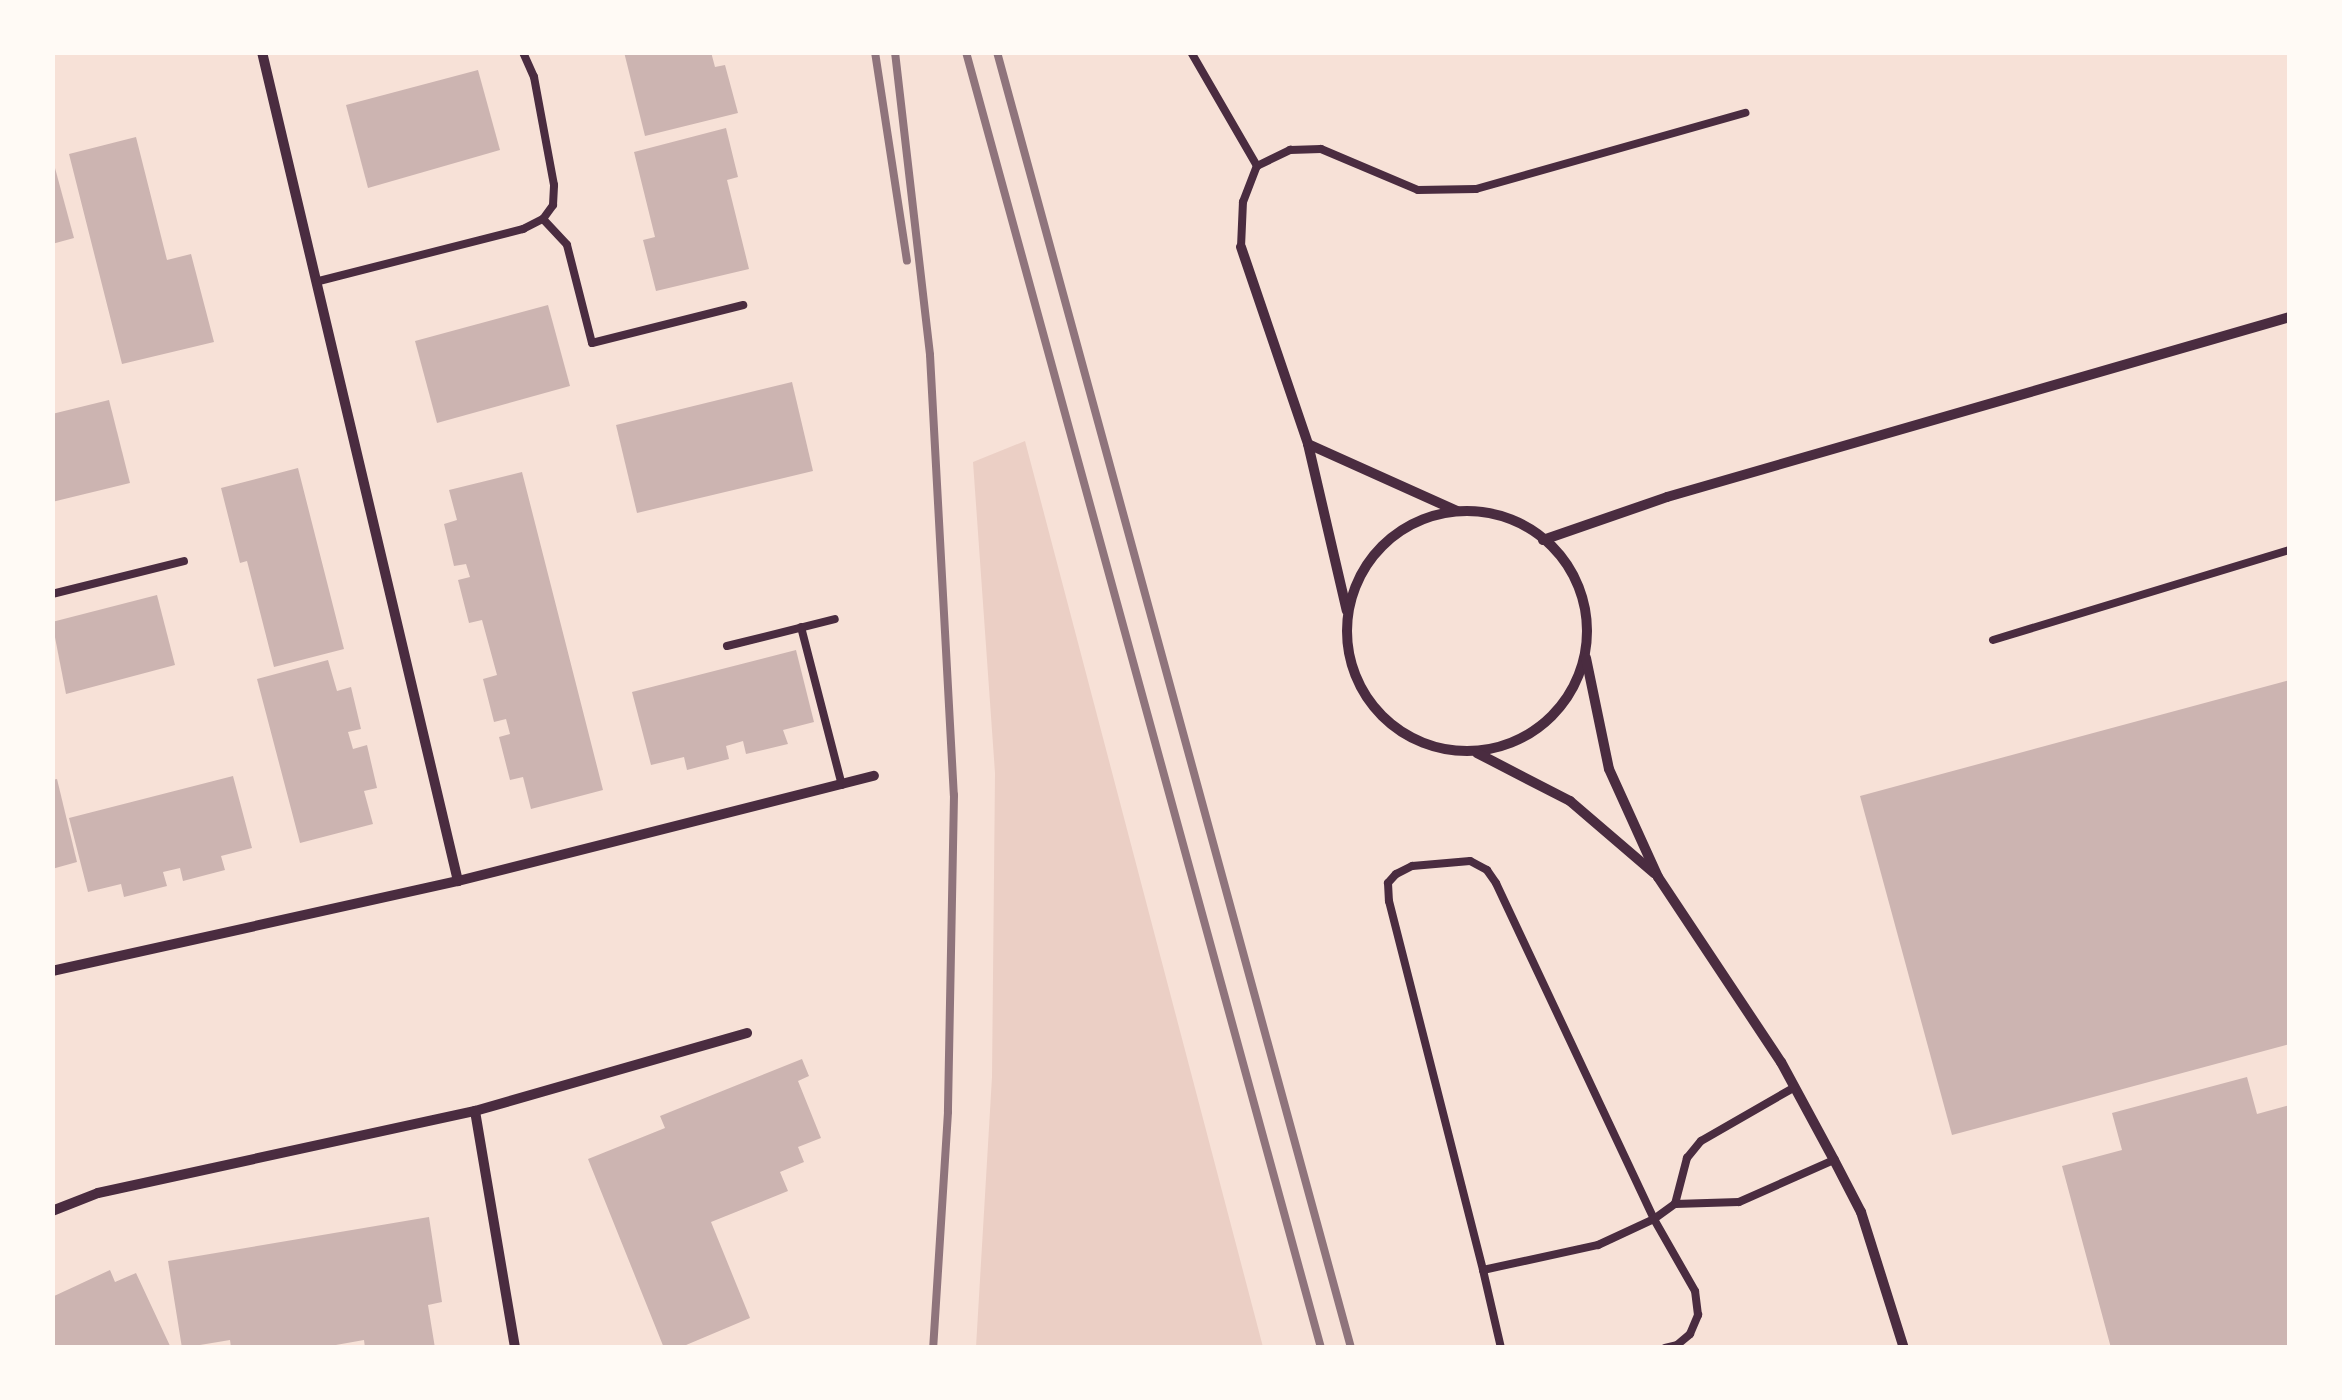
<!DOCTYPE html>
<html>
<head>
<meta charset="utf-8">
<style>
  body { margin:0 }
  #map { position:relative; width:2342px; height:1400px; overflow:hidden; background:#f7e1d7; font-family:Commissioner,sans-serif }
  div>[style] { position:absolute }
  .green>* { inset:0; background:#ebcfc5 }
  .building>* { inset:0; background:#ccb4b1 }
  .service>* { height:8px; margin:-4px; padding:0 4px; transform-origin:4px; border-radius:4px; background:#4a2c40 }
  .minor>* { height:10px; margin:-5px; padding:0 5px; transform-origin:5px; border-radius:5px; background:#4a2c40 }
  .minor>.ring { margin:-5px; padding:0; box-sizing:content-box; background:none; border:10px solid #4a2c40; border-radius:50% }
  .rail>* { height:8px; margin:-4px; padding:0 4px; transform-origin:4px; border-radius:4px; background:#8f747c }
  span { translate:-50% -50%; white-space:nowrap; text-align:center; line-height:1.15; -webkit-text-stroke:8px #fffaf5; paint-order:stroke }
  .frame { position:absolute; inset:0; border:55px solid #fffaf5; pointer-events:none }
</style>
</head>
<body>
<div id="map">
  <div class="green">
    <div style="clip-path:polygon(1025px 441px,1263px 1347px,976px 1347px,992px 1077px,995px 773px,973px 462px)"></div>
  </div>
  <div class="building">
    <div style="clip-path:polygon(624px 52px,711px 52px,715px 67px,725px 65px,738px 113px,645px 136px)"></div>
    <div style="clip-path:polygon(478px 70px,500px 150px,368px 188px,346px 105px)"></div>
    <div style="clip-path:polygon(726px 128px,738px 177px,727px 180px,749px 269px,656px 291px,643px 240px,655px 237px,634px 152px)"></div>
    <div style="clip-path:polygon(136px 137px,167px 260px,191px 254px,214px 342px,122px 364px,69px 154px)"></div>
    <div style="clip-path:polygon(52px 157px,74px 238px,52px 244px)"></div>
    <div style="clip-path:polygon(548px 305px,570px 386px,437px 423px,415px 341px)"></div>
    <div style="clip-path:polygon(792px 382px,813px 471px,637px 513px,616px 425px)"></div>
    <div style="clip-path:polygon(109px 400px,130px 483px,52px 502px,52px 414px)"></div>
    <div style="clip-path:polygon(298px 468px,344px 649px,274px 667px,247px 561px,240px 563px,221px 488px)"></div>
    <div style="clip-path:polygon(522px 472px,603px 790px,531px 809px,523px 777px,510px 780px,499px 737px,510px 734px,506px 719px,494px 722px,483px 679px,497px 675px,482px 620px,469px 623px,458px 580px,470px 577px,466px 564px,454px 566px,444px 524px,457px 520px,449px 490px)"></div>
    <div style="clip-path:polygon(157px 595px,175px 665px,66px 694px,52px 622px)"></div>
    <div style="clip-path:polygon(796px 650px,814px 722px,783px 730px,788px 744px,746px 754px,743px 741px,726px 746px,729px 759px,687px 770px,684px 757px,651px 765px,632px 692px)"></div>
    <div style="clip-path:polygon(328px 660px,337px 691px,351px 687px,361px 729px,348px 732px,353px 749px,367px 745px,377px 788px,364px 791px,373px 824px,300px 843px,257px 679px)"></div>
    <div style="clip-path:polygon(2290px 680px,2290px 1044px,1952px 1135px,1860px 796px)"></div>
    <div style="clip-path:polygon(233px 776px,252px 848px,221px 856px,225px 870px,183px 881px,180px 868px,163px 872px,167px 886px,124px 897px,121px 884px,88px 892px,69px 818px)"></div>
    <div style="clip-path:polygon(57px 779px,77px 862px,52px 869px,52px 780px)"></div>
    <div style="clip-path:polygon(802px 1059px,809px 1076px,798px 1081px,821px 1138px,798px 1147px,804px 1162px,780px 1172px,788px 1191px,711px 1222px,750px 1318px,679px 1348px,664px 1348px,588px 1159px,665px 1128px,660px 1116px)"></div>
    <div style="clip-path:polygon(2247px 1077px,2257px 1114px,2290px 1105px,2290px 1348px,2111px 1348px,2062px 1166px,2122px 1150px,2112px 1113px)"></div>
    <div style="clip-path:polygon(429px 1217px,442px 1302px,428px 1305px,435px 1348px,365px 1348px,364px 1340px,319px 1348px,231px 1348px,230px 1340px,182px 1348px,168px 1261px)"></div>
    <div style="clip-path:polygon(110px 1270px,115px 1282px,136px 1273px,171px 1348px,52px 1348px,52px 1297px)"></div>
  </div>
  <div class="service">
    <div style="left:1191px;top:52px;width:132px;rotate:59.9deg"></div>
    <div style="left:543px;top:219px;width:35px;rotate:47deg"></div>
    <div style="left:567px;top:245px;width:101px;rotate:75.7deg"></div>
    <div style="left:592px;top:343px;width:156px;rotate:-14.1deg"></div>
    <div style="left:1241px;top:247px;width:45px;rotate:-87.5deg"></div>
    <div style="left:1243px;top:202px;width:39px;rotate:-69deg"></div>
    <div style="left:1257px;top:166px;width:37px;rotate:-26deg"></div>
    <div style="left:1290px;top:150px;width:31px;rotate:-2deg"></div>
    <div style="left:1321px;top:149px;width:105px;rotate:22.9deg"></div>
    <div style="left:1418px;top:190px;width:58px;rotate:-1deg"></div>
    <div style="left:1476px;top:189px;width:280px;rotate:-15.8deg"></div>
    <div style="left:319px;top:281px;width:211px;rotate:-14.3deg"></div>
    <div style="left:523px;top:229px;width:22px;rotate:-27deg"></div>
    <div style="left:543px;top:219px;width:17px;rotate:-54deg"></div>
    <div style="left:553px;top:205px;width:20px;rotate:-87deg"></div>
    <div style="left:554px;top:185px;width:110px;rotate:-100.5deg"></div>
    <div style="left:534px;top:77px;width:27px;rotate:-114deg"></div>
    <div style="left:52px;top:594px;width:136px;rotate:-14deg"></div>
    <div style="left:801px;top:627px;width:163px;rotate:75.5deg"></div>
    <div style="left:1993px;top:640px;width:310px;rotate:-16.9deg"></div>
    <div style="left:727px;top:646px;width:111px;rotate:-14deg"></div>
    <div style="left:1675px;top:1204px;width:48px;rotate:-75.4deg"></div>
    <div style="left:1687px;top:1158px;width:22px;rotate:-51deg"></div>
    <div style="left:1701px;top:1141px;width:108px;rotate:-29.9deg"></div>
    <div style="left:1483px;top:1270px;width:80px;rotate:77deg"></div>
    <div style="left:1665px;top:1348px;width:12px;rotate:-14deg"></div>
    <div style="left:1677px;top:1345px;width:17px;rotate:-40deg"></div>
    <div style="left:1690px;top:1334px;width:21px;rotate:-67deg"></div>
    <div style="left:1698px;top:1315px;width:24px;rotate:-97deg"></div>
    <div style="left:1695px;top:1291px;width:83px;rotate:-119.7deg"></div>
    <div style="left:1654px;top:1219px;width:371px;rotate:-115.2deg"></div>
    <div style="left:1496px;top:883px;width:16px;rotate:-125deg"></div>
    <div style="left:1487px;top:870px;width:19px;rotate:-152deg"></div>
    <div style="left:1470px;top:861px;width:58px;rotate:175.1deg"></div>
    <div style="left:1412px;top:866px;width:18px;rotate:153deg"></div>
    <div style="left:1396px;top:874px;width:12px;rotate:132deg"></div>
    <div style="left:1388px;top:883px;width:18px;rotate:87deg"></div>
    <div style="left:1389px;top:901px;width:381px;rotate:75.7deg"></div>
    <div style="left:1483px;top:1270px;width:118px;rotate:-12.3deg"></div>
    <div style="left:1598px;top:1245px;width:62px;rotate:-24.9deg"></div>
    <div style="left:1654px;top:1219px;width:26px;rotate:-36deg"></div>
    <div style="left:1675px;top:1204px;width:64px;rotate:-1.8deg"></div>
    <div style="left:1739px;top:1202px;width:104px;rotate:-23.9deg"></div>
  </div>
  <div class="minor">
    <div style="left:262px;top:52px;width:852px;rotate:76.7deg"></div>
    <div style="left:1241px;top:247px;width:208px;rotate:71.2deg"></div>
    <div style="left:1308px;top:444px;width:171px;rotate:76.9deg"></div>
    <div style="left:1308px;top:444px;width:163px;rotate:24.2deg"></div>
    <div class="ring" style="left:1347px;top:511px;width:230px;height:230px"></div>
    <div style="left:1543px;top:540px;width:131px;rotate:-19.1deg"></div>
    <div style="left:1667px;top:497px;width:648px;rotate:-16.12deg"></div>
    <div style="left:1586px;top:658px;width:113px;rotate:78.3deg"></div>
    <div style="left:1609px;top:769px;width:119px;rotate:65.6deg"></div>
    <div style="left:1658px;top:877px;width:222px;rotate:56.4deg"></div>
    <div style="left:1781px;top:1062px;width:111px;rotate:61.6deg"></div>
    <div style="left:1834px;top:1160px;width:59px;rotate:62.6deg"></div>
    <div style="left:1861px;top:1212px;width:143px;rotate:72.5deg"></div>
    <div style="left:1477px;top:753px;width:105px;rotate:27.3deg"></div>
    <div style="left:1570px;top:801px;width:111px;rotate:40.6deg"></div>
    <div style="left:52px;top:971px;width:416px;rotate:-12.5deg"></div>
    <div style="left:458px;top:881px;width:429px;rotate:-14.2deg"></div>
    <div style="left:475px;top:1111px;width:240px;rotate:80.4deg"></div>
    <div style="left:52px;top:1211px;width:49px;rotate:-21.4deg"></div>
    <div style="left:98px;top:1193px;width:386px;rotate:-12.3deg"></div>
    <div style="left:475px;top:1111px;width:283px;rotate:-16deg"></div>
  </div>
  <div class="rail">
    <div style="left:875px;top:52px;width:211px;rotate:81.3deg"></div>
    <div style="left:895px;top:52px;width:305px;rotate:83.4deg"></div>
    <div style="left:930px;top:355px;width:441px;rotate:86.9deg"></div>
    <div style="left:954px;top:795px;width:317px;rotate:91.1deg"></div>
    <div style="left:948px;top:1112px;width:236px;rotate:93.6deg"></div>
    <div style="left:966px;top:52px;width:1344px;rotate:74.68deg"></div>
    <div style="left:997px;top:52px;width:1343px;rotate:74.72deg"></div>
  </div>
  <div class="frame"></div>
</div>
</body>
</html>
